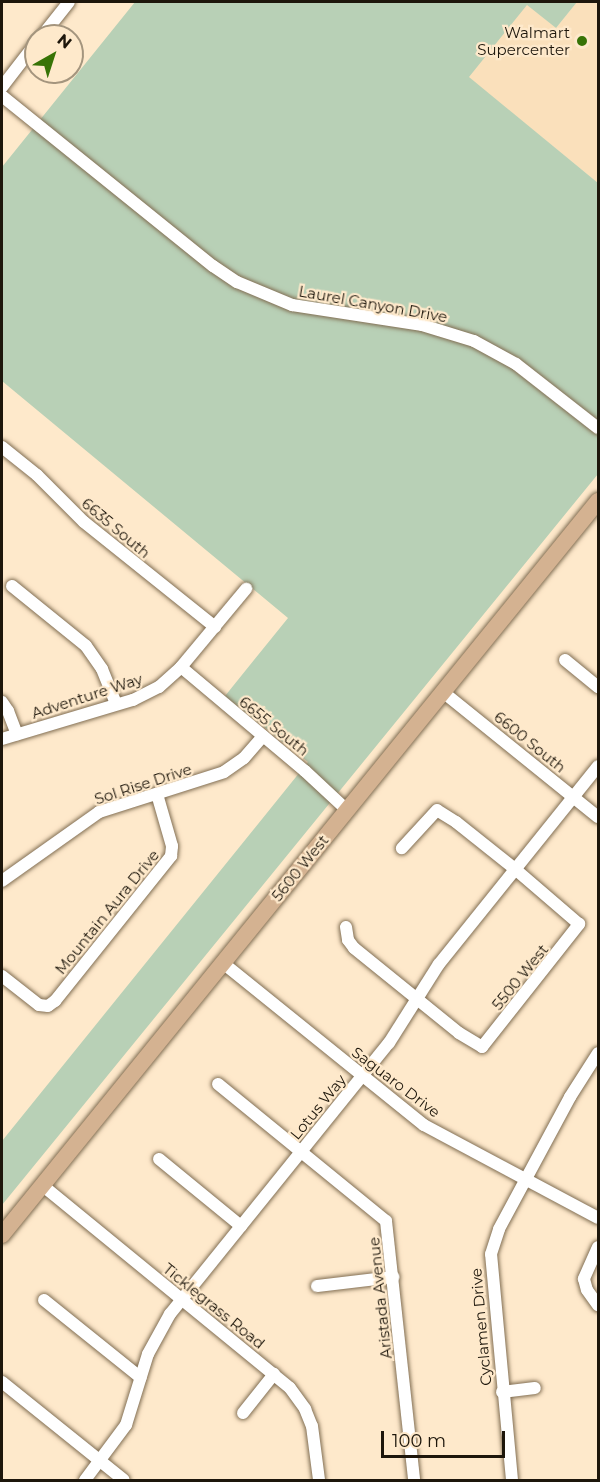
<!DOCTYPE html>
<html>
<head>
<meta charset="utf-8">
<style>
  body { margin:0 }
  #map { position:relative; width:600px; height:1482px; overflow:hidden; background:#fee9cb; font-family:Montserrat,sans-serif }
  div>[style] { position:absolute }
  .built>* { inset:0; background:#fae0bb }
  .green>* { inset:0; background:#b8d0b6 }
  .roads { filter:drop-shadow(0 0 2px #816e53) drop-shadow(0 0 2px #816e53) }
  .minor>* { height:12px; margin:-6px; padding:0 6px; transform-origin:6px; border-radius:6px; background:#fff }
  .major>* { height:16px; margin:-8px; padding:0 8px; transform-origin:8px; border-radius:8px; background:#d4b291 }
  .dots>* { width:16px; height:16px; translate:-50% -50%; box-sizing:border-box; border:3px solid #fee9cb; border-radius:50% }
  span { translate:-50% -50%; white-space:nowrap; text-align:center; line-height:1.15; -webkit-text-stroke:4.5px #fee9cb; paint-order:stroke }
  .poi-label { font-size:15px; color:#1d160b }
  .right { translate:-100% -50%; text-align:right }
  .street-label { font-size:15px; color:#1d160b }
  .frame { position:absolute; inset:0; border:3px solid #1d160b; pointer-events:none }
  .north { position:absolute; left:24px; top:24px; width:60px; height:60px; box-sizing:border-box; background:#fee9cb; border:2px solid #a4957e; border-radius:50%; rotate:39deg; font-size:16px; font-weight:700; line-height:24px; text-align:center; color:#1d160b }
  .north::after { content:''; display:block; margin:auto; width:21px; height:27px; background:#377306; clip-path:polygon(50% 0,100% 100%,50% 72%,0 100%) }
  .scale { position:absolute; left:381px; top:1431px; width:124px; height:27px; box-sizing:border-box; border:3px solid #1d160b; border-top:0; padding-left:8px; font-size:18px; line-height:21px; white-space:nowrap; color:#1d160b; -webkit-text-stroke:4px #fee9cb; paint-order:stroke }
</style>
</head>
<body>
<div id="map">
  <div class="built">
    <div style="clip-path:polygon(577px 2px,598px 2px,598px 183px,468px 77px,527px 4px,556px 28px)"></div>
  </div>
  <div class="green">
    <div style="clip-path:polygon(135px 2px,577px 2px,556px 28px,527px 5px,469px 77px,598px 183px,598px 474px,2px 1205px,2px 1141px,308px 762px,225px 696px,288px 618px,2px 381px,2px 167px)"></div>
  </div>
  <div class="roads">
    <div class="minor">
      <div style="left:42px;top:36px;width:43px;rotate:-51.5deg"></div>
      <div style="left:2px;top:87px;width:56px;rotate:-52.3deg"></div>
      <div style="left:2px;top:96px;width:271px;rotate:38.9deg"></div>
      <div style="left:213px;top:266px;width:29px;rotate:34deg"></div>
      <div style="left:237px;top:282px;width:60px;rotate:22.7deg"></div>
      <div style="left:292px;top:305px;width:132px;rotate:8.7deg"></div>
      <div style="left:422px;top:325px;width:54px;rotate:17.1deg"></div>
      <div style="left:474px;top:341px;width:48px;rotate:28.7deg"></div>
      <div style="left:516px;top:364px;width:104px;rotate:38deg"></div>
      <div style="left:2px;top:447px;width:45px;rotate:38.7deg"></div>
      <div style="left:37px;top:475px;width:66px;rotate:45deg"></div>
      <div style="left:84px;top:522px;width:168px;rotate:38.7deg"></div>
      <div style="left:12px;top:586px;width:95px;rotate:39deg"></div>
      <div style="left:86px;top:646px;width:28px;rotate:55deg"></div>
      <div style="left:102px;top:669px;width:38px;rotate:68deg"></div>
      <div style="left:565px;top:660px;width:43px;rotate:39.3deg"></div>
      <div style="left:181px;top:667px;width:162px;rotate:40deg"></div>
      <div style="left:305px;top:771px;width:57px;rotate:42.9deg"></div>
      <div style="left:443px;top:692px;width:199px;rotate:38.9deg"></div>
      <div style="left:2px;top:702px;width:11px;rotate:56deg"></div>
      <div style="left:8px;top:711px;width:25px;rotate:69deg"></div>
      <div style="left:2px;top:739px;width:137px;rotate:-16.6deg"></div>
      <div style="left:133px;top:700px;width:29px;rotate:-27deg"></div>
      <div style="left:159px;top:687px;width:30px;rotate:-42deg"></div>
      <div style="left:181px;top:667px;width:102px;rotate:-50.2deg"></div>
      <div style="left:2px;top:881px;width:119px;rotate:-35.4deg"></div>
      <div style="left:99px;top:812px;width:131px;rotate:-17.7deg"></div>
      <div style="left:224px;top:772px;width:24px;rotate:-35deg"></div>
      <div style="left:244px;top:758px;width:29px;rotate:-49deg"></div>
      <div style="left:346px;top:927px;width:13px;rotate:81deg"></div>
      <div style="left:348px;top:940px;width:10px;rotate:53deg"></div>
      <div style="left:354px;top:948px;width:135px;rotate:39deg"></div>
      <div style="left:459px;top:1033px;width:27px;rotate:31deg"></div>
      <div style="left:482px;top:1047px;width:157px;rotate:-51.7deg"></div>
      <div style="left:579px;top:924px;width:84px;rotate:-139.3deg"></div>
      <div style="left:515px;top:869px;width:75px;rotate:-141.5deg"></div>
      <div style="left:456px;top:822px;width:22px;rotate:-148deg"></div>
      <div style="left:437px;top:810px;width:52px;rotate:132.6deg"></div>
      <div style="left:223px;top:963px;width:258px;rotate:38.9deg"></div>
      <div style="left:424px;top:1125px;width:197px;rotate:28.1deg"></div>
      <div style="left:2px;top:976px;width:47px;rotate:38.1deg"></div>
      <div style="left:39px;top:1005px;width:9px;rotate:6deg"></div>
      <div style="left:48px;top:1006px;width:9px;rotate:-36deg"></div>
      <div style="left:55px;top:1001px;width:186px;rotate:-51.3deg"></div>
      <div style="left:171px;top:856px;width:10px;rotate:-84deg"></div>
      <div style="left:172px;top:846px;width:54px;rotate:-106.1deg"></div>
      <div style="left:218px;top:1084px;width:217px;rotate:39.2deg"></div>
      <div style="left:386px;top:1221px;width:261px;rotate:83.8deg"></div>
      <div style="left:159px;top:1159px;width:106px;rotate:39.3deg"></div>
      <div style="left:42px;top:1185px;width:320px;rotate:39.3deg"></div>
      <div style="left:290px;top:1388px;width:26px;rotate:54deg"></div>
      <div style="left:305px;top:1409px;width:18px;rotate:68deg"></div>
      <div style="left:312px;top:1426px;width:54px;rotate:82.6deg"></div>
      <div style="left:598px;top:1247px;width:35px;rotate:114deg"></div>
      <div style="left:584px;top:1279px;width:11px;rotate:75deg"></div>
      <div style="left:587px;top:1290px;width:19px;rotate:54deg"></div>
      <div style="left:317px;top:1286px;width:77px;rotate:-6.8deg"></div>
      <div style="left:44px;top:1300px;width:124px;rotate:38.8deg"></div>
      <div style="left:2px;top:1382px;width:156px;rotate:38.8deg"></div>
      <div style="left:502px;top:1392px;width:33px;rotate:-7deg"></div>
      <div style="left:243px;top:1413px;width:50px;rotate:-51.5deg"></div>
      <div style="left:85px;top:1480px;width:69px;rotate:-53.3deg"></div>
      <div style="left:126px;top:1425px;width:74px;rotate:-72.8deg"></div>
      <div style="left:148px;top:1354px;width:46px;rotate:-61.2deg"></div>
      <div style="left:170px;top:1314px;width:348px;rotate:-51.1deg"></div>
      <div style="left:389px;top:1043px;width:93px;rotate:-57.7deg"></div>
      <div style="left:439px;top:964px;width:254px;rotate:-51.2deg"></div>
      <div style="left:512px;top:1480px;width:227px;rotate:-95.3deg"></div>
      <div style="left:491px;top:1254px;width:26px;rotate:-72deg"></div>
      <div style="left:499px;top:1229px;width:150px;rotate:-61.7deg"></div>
      <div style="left:570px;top:1097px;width:52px;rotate:-57.5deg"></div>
    </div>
    <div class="major">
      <div style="left:2px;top:1235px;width:946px;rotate:-50.92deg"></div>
    </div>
  </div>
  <div class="dots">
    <div style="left:582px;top:41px;background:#377306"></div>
  </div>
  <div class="poi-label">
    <span class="right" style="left:570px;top:41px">Walmart<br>Supercenter</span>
  </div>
  <div class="street-label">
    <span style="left:373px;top:304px;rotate:10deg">Laurel Canyon Drive</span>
    <span style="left:116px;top:528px;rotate:40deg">6635 South</span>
    <span style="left:87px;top:696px;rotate:-18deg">Adventure Way</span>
    <span style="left:274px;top:726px;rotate:39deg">6655 South</span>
    <span style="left:530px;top:742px;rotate:39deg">6600 South</span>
    <span style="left:143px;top:784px;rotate:-18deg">Sol Rise Drive</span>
    <span style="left:300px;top:868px;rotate:-51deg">5600 West</span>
    <span style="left:107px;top:912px;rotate:-51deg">Mountain Aura Drive</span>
    <span style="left:520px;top:977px;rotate:-51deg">5500 West</span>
    <span style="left:396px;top:1082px;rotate:37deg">Saguaro Drive</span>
    <span style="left:318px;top:1107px;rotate:-51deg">Lotus Way</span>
    <span style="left:380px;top:1298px;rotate:-96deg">Aristada Avenue</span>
    <span style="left:214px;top:1306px;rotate:39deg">Ticklegrass Road</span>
    <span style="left:481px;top:1327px;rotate:-95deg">Cyclamen Drive</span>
  </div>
  <div class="frame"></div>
  <div class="north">N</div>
  <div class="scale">100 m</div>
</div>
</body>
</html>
